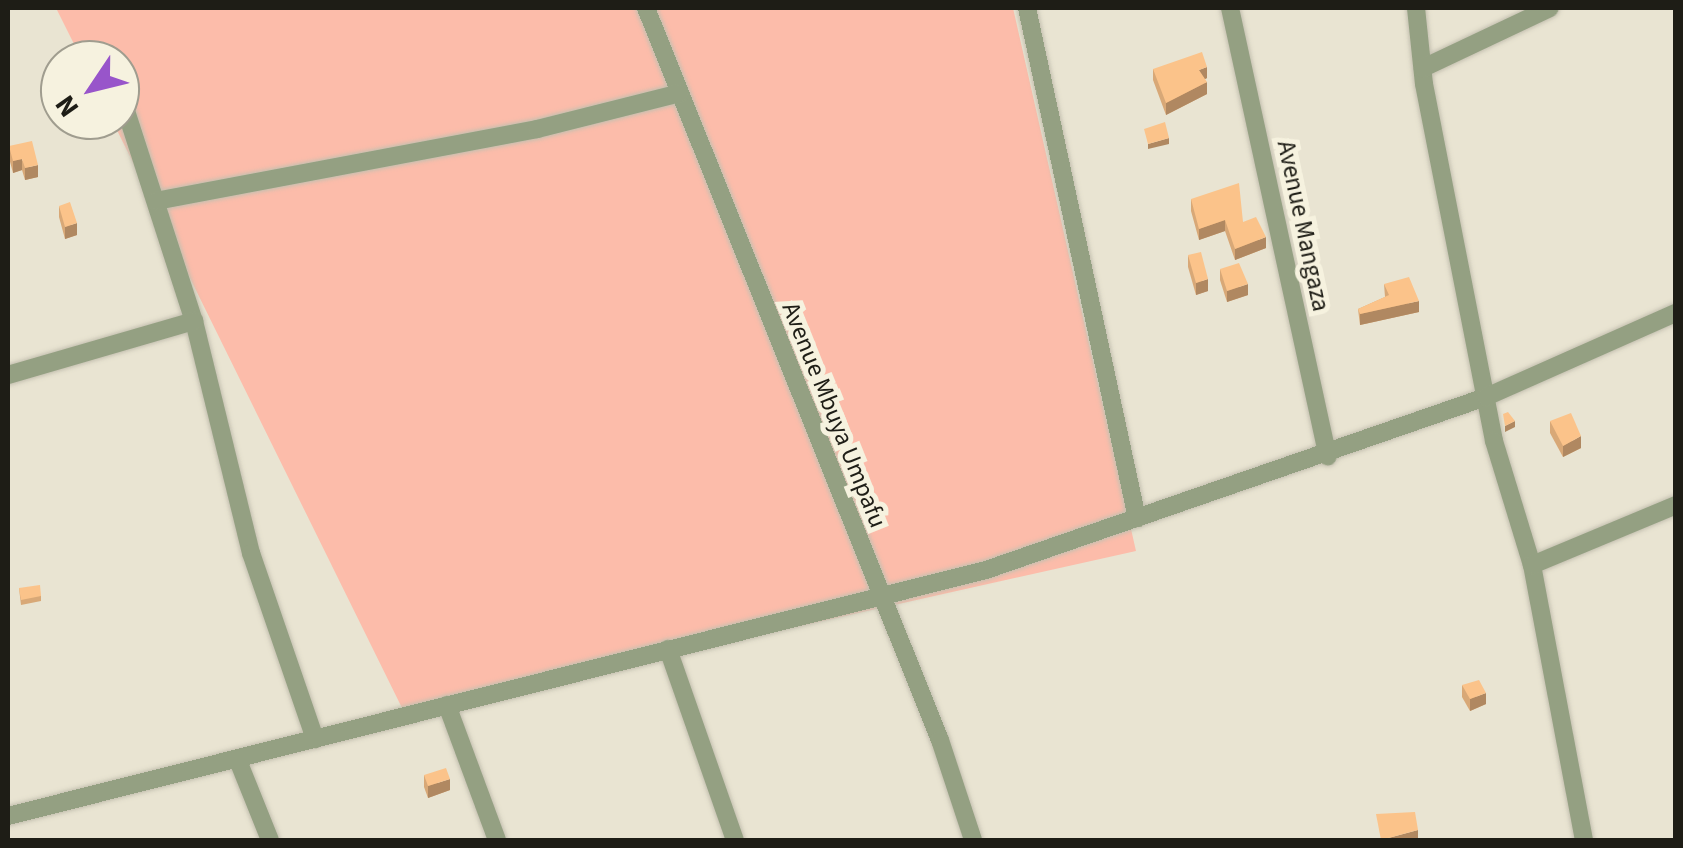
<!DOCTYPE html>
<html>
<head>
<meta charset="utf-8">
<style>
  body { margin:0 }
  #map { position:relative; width:1683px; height:848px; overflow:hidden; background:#e9e4d2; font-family:"Source Sans 3",sans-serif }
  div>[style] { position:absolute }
  .green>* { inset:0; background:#fcbcaa }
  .roads { filter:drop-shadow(0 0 2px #c4c0b0) drop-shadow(0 0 2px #c4c0b0) }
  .minor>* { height:18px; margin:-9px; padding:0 9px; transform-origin:9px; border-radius:9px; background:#94a082 }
  .wall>* { inset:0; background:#d8a877 }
  .shaded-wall>* { inset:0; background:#b08861 }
  .building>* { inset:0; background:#fbc38a }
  span { translate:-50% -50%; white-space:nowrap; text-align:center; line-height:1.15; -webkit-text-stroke:10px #f6f2df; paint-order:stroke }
  .street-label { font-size:25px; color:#1e1d16 }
  .frame { position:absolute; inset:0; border:10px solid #1e1d16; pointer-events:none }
  .north { position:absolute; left:40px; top:40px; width:100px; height:100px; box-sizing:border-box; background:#f6f2df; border:2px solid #a09d8f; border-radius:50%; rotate:235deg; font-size:28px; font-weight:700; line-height:40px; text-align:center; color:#1e1d16 }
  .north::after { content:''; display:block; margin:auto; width:35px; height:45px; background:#9855ca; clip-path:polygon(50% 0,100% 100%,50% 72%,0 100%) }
</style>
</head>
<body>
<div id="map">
  <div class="green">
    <div style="clip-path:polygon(56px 8px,1013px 8px,1136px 551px,405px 714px,112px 120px,120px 120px,120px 60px,82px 60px)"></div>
  </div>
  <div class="roads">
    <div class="minor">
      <div style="left:646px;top:8px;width:789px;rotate:68.12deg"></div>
      <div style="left:940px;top:740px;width:105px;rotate:71.7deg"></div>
      <div style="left:1027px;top:8px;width:522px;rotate:77.83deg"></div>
      <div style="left:1230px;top:8px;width:459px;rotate:77.7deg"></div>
      <div style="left:1416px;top:8px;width:76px;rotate:84deg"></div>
      <div style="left:1424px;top:84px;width:364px;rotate:78.9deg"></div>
      <div style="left:1494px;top:441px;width:130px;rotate:73deg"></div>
      <div style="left:1532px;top:565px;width:280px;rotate:79.3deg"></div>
      <div style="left:1423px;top:68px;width:140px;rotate:-25.3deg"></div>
      <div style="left:127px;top:114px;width:218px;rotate:72.1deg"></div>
      <div style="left:194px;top:321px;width:239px;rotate:76.2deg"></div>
      <div style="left:251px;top:553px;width:197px;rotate:71deg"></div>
      <div style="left:156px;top:201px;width:388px;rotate:-10.7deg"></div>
      <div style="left:537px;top:129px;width:147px;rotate:-14.1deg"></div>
      <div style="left:8px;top:375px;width:194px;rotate:-16.2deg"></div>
      <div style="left:1532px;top:565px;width:156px;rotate:-22.6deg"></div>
      <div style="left:668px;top:649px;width:202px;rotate:70.7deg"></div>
      <div style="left:447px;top:705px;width:144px;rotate:69.7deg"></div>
      <div style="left:239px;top:763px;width:83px;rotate:68.1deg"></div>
      <div style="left:8px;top:816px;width:1008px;rotate:-14.12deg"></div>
      <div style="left:986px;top:570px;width:529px;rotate:-19.09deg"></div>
      <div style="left:1486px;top:397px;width:208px;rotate:-23.9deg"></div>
    </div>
  </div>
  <div class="wall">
    <div style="clip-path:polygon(1153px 69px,1207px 78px,1205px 79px,1207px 94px,1166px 115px,1153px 80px)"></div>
    <div style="clip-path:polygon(9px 146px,38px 177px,25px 180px,22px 170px,13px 173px,9px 158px)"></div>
    <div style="clip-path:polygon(1191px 199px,1243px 222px,1266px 248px,1235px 260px,1225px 231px,1199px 240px,1191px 211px)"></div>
    <div style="clip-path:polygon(59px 206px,77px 235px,65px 239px,59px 217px)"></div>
    <div style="clip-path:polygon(1188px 255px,1208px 291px,1196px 295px,1188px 267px)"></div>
    <div style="clip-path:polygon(1220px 269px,1248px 295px,1227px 302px,1220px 280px)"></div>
    <div style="clip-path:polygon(1384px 284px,1419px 312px,1360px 325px,1358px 309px,1385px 297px)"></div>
    <div style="clip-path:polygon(1550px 421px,1581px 448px,1563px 457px,1550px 433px)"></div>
    <div style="clip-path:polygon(19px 588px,41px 596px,41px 601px,21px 605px)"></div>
    <div style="clip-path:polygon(1462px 685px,1486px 704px,1470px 711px,1462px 697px)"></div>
    <div style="clip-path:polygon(424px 775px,450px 790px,428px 798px,424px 787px)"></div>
  </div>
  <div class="shaded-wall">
    <div style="clip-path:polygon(1207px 67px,1207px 78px,1199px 82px,1199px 70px)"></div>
    <div style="clip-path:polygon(1207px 82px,1207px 94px,1166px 115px,1166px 103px)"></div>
    <div style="clip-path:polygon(1169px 138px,1169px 144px,1148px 149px,1148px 144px)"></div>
    <div style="clip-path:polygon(22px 159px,22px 170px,13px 173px,13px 161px)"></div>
    <div style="clip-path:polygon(38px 165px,38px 177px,25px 180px,25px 168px)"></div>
    <div style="clip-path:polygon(1225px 220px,1225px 231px,1199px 240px,1199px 229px)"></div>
    <div style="clip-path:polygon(77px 223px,77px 235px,65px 239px,65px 227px)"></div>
    <div style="clip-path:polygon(1266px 237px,1266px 248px,1235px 260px,1235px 249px)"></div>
    <div style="clip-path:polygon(1208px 279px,1208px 291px,1196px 295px,1196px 283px)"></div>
    <div style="clip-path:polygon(1248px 284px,1248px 295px,1227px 302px,1227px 291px)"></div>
    <div style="clip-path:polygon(1419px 301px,1419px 312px,1360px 325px,1360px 314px)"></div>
    <div style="clip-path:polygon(1515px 421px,1515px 427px,1505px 432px,1505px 426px)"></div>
    <div style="clip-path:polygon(1581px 436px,1581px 448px,1563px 457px,1563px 446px)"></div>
    <div style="clip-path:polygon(1486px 693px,1486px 704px,1470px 711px,1470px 699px)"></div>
    <div style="clip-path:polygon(450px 779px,450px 790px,428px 798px,428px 786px)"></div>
    <div style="clip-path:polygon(1418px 830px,1418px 840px,1381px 840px)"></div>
  </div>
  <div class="building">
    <div style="clip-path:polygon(1202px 52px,1207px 67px,1199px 70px,1207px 82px,1166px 103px,1153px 69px)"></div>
    <div style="clip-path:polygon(1165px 122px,1169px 138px,1148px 144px,1144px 129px)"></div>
    <div style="clip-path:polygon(32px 141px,38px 165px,25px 168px,22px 159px,13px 161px,9px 146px)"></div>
    <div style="clip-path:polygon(1239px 183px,1243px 222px,1256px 217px,1266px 237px,1235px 249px,1225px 220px,1199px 229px,1191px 199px)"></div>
    <div style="clip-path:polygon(70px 202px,77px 223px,65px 227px,59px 206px)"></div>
    <div style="clip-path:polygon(1201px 252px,1208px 279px,1196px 283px,1188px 255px)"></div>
    <div style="clip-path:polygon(1239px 263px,1248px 284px,1227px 291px,1220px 269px)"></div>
    <div style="clip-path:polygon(1409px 277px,1419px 301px,1360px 314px,1358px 309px,1389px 295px,1384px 284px)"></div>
    <div style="clip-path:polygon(1508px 412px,1515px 421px,1505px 426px,1503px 414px)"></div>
    <div style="clip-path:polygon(1571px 413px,1581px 436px,1563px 446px,1550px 421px)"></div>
    <div style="clip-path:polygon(40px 585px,41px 596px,21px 600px,19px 588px)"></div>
    <div style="clip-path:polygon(1479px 680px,1486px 693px,1470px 699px,1462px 685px)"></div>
    <div style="clip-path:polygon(446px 768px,450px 779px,428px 786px,424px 775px)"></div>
    <div style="clip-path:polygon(1415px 812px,1418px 830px,1381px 840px,1376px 814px)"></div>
  </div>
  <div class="street-label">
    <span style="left:1303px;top:226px;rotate:78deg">Avenue Mangaza</span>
    <span style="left:834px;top:415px;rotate:68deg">Avenue Mbuya Umpafu</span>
  </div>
  <div class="frame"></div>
  <div class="north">N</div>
</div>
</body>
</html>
